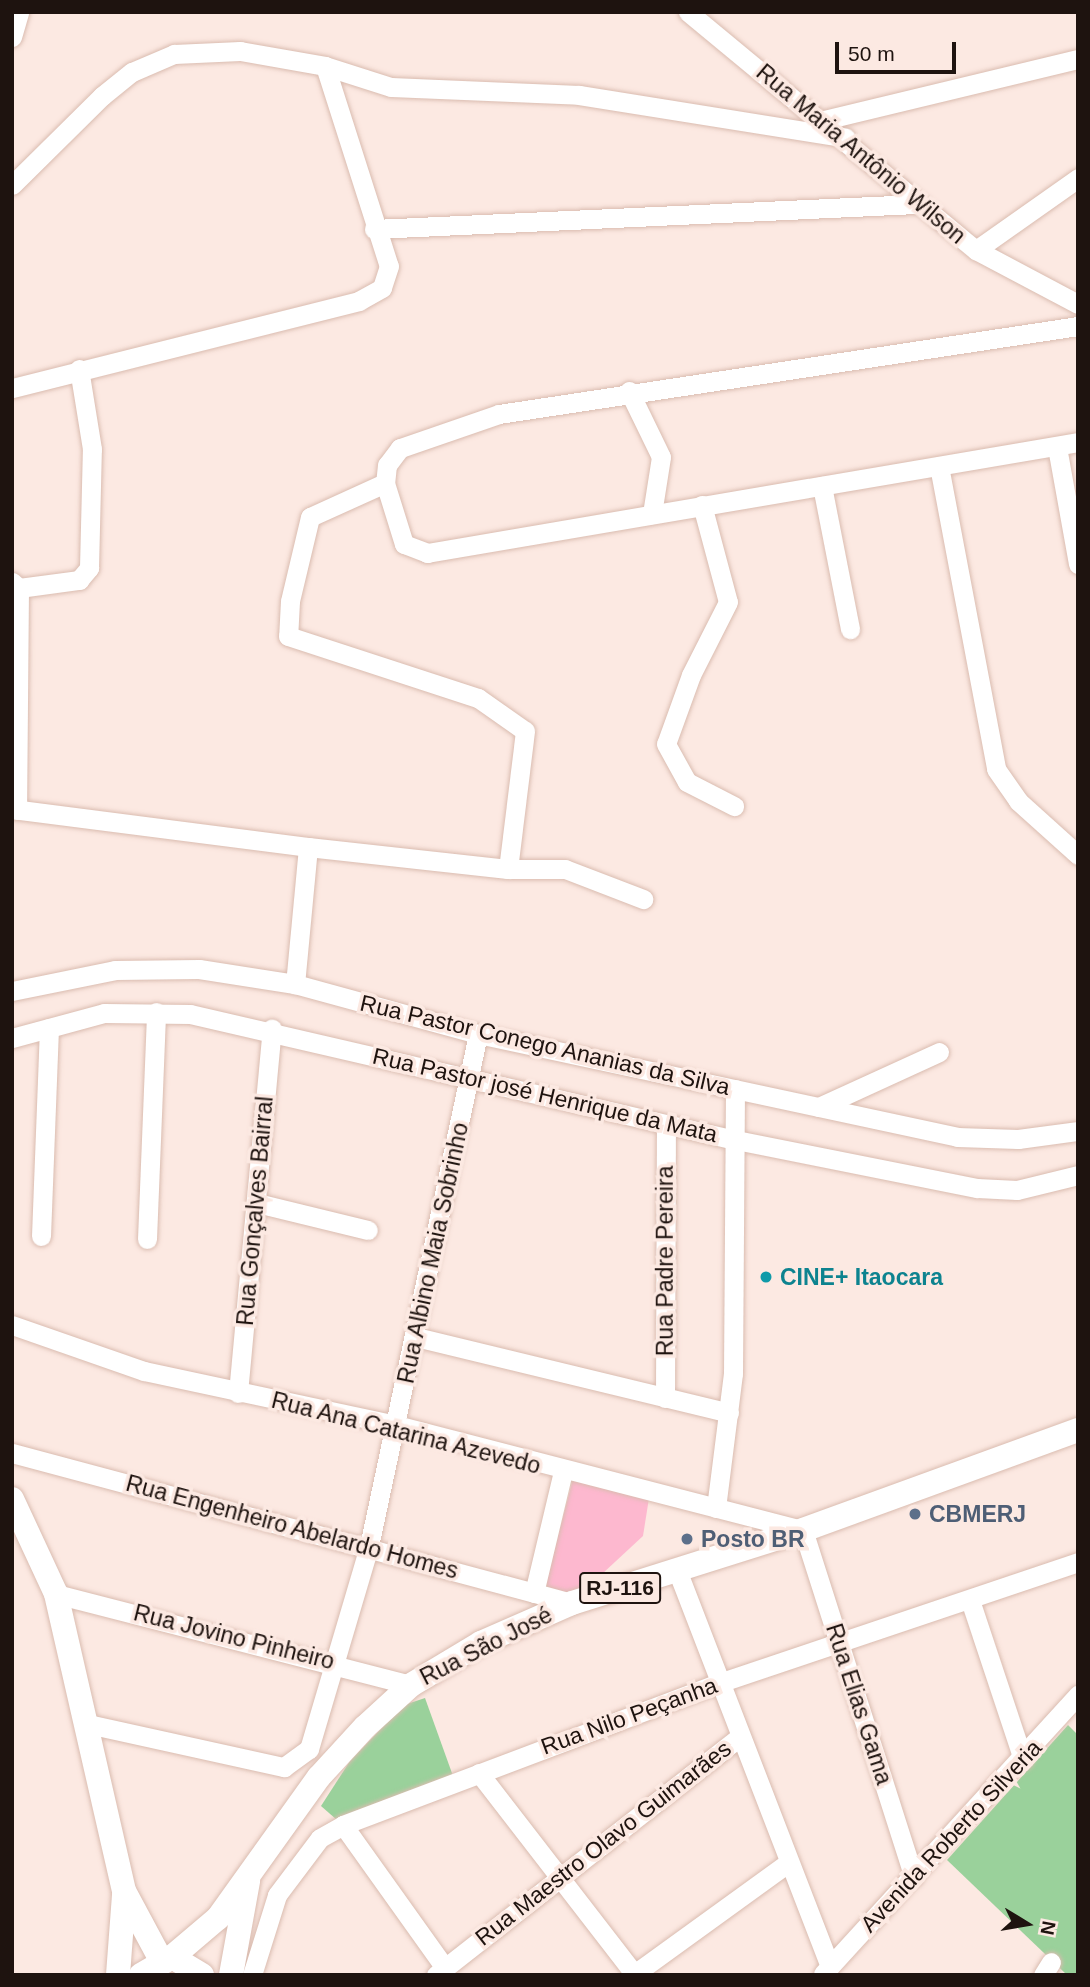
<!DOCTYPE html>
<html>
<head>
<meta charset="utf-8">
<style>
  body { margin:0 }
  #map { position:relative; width:1090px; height:1987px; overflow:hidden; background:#fce9e2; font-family:Arial,sans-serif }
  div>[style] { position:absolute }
  .green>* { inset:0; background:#9ad19b }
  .building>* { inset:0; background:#fdb8cf }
  .roads { filter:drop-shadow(0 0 2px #dabcb0) drop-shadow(0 0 2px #dabcb0) }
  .minor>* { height:19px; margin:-9.5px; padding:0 9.5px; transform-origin:9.5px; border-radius:9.5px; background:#fff }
  .major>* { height:24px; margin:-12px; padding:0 12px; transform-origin:12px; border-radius:12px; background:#fff }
  .dots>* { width:19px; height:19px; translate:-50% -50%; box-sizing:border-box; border:4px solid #fce9e2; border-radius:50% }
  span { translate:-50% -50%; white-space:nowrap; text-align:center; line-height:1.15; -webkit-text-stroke:7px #fce9e2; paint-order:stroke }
  .shield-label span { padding:2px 5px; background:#fce9e2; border:2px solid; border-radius:5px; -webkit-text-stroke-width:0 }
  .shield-label { font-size:21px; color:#1e130f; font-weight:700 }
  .street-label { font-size:23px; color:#1e130f }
  .culture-label { font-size:23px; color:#0d838f; font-weight:700 }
  .left { translate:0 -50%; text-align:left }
  .service-label { font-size:23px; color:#4e5e75; font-weight:700 }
  .frame { position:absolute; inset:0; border:14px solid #1e130f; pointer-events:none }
  .north { position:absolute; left:992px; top:1889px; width:70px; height:70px; -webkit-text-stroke:5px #fce9e2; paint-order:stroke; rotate:101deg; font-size:19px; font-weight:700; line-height:28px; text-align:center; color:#1e130f }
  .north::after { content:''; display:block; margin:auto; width:24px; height:32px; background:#1e130f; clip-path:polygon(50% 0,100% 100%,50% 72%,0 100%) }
  .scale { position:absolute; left:835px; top:42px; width:121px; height:32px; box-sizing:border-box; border:4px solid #1e130f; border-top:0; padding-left:9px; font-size:21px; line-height:24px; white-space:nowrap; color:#1e130f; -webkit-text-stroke:5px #fce9e2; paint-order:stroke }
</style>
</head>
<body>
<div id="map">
  <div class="green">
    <div style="clip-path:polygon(425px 1698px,453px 1776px,337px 1820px,321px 1806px,350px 1761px,404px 1705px)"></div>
    <div style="clip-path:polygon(1068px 1725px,1078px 1735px,1078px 1975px,1067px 1975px,947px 1860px)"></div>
  </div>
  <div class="building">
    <div style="clip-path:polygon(573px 1479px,649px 1498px,643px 1536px,588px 1587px,571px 1594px,545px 1586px)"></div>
  </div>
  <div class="roads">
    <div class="minor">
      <div style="left:688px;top:12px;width:374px;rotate:39.6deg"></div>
      <div style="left:976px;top:250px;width:115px;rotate:27.9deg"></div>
      <div style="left:12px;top:37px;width:26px;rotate:-74deg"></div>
      <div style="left:325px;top:66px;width:69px;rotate:17.7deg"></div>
      <div style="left:391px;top:87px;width:188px;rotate:2.4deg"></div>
      <div style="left:579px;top:95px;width:270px;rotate:9.1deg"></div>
      <div style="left:824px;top:120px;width:261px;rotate:-13.5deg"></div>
      <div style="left:12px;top:185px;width:127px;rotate:-44.7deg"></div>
      <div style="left:102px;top:96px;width:38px;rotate:-39deg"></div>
      <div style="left:132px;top:72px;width:46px;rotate:-23.2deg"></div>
      <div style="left:174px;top:54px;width:66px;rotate:-2.6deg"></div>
      <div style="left:240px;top:51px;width:86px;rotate:10deg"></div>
      <div style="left:325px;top:66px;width:210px;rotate:72.3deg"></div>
      <div style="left:389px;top:266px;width:23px;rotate:108deg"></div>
      <div style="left:382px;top:288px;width:26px;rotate:151deg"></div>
      <div style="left:359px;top:301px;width:358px;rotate:165.9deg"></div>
      <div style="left:374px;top:229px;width:543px;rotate:-2.64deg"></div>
      <div style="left:976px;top:250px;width:125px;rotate:-35.2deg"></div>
      <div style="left:1078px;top:326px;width:586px;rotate:171.36deg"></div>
      <div style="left:499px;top:414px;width:105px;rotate:161deg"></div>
      <div style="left:400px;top:448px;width:21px;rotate:127deg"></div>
      <div style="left:387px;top:465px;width:18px;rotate:96deg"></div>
      <div style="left:385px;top:483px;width:64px;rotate:72.7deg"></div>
      <div style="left:404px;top:544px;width:25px;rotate:21deg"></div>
      <div style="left:427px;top:553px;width:660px;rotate:-9.68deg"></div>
      <div style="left:629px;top:391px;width:73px;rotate:64.1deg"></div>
      <div style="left:661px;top:457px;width:58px;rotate:99deg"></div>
      <div style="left:1057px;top:447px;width:119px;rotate:79.8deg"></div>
      <div style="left:939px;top:466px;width:308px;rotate:79.3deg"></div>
      <div style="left:996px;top:769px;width:39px;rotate:55deg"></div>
      <div style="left:1018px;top:801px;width:81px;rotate:42deg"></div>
      <div style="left:385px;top:483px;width:82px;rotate:155.6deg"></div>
      <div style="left:310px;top:517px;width:86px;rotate:103.4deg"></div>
      <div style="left:290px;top:601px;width:35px;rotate:93deg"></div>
      <div style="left:288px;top:636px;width:200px;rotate:18.1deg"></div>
      <div style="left:478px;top:698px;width:57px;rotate:35.1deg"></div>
      <div style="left:525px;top:731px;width:139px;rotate:97deg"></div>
      <div style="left:822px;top:486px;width:146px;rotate:78.9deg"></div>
      <div style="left:702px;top:505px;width:100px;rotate:75deg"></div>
      <div style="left:728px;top:602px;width:82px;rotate:116.9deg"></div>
      <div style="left:691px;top:675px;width:73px;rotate:109.9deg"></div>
      <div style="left:666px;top:744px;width:43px;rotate:61.1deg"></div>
      <div style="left:687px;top:782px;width:53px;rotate:27.1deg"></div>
      <div style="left:12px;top:582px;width:9px;rotate:41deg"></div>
      <div style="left:19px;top:588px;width:222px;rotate:90.5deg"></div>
      <div style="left:19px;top:588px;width:61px;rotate:-7.6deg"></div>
      <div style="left:79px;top:580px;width:16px;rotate:-50deg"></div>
      <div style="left:89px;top:568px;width:119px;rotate:-88.6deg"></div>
      <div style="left:92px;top:449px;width:81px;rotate:-99.2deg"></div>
      <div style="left:12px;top:809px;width:298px;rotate:7.3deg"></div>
      <div style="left:308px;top:847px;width:138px;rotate:95.4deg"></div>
      <div style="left:308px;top:847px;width:201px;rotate:6.3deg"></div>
      <div style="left:508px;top:869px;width:57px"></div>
      <div style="left:565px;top:869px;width:84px;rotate:21deg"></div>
      <div style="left:12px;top:991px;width:105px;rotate:-11.5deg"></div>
      <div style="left:115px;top:970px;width:84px;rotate:-0.7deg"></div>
      <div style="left:199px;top:969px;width:97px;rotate:8.9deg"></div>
      <div style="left:295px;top:984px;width:190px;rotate:15.3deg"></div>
      <div style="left:478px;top:1034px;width:490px;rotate:12.1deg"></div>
      <div style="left:957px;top:1137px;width:61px;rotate:1.9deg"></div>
      <div style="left:1018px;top:1139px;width:61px;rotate:-7.6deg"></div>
      <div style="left:12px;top:1038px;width:95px;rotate:-15.2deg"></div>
      <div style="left:104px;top:1013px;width:86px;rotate:0.7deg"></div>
      <div style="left:190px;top:1014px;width:555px;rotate:13.01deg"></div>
      <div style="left:731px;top:1139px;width:251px;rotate:11.3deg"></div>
      <div style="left:977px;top:1188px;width:40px;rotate:2.9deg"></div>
      <div style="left:1017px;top:1190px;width:63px;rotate:-13.8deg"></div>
      <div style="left:819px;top:1107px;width:132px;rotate:-24.6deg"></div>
      <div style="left:257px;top:1203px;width:114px;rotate:13.7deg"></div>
      <div style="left:41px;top:1236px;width:208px;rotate:-87.8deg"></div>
      <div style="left:147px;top:1239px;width:227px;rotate:-87.7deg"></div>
      <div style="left:12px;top:1325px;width:140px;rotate:19.2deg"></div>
      <div style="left:144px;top:1371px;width:258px;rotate:12.1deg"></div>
      <div style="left:396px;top:1425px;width:420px;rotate:14.5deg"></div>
      <div style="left:803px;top:1530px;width:364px;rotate:72.3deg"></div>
      <div style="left:416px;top:1337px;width:322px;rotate:13.6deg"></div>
      <div style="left:238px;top:1393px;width:366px;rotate:-84.7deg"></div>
      <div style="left:665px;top:1398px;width:274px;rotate:-89.8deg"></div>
      <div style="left:12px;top:1453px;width:580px;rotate:15deg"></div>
      <div style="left:716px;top:1508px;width:135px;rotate:-82.8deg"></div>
      <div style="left:733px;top:1374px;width:285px;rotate:-89.6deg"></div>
      <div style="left:677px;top:1570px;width:425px;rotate:68.9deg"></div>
      <div style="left:534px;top:1593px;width:125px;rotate:-76.6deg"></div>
      <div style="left:56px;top:1594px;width:366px;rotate:14.4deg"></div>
      <div style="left:970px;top:1600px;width:168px;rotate:71.6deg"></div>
      <div style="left:88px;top:1724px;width:201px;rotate:12.4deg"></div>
      <div style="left:284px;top:1767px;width:31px;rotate:-36deg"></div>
      <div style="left:309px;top:1749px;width:212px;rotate:-73.5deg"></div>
      <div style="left:369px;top:1546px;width:523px;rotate:-77.98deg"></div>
      <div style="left:479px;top:1773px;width:255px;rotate:52.3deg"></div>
      <div style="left:343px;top:1825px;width:176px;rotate:54.5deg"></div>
      <div style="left:823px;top:1974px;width:378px;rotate:-47.6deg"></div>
      <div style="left:252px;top:1975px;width:84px;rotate:-72.6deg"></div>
      <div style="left:277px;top:1895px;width:71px;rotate:-53deg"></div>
      <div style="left:320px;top:1838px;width:26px;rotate:-29deg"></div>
      <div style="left:343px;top:1825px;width:402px;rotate:-20.7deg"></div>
      <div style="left:719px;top:1683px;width:379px;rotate:-18.6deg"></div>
      <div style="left:436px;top:1975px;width:384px;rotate:-38.1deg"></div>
      <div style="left:633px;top:1975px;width:191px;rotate:-35.9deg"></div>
      <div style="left:1043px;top:1975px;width:15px;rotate:-58deg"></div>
    </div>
    <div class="major">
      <div style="left:12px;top:1499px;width:105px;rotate:65.1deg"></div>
      <div style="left:56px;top:1594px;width:305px;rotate:77.1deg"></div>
      <div style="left:124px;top:1891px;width:78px;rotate:61.8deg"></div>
      <div style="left:172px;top:1957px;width:60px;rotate:-40.3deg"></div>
      <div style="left:218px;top:1918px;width:173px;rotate:-54.4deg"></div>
      <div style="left:319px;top:1777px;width:68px;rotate:-47.4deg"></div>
      <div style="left:365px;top:1727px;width:62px;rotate:-42.4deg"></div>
      <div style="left:411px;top:1685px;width:82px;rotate:-31deg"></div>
      <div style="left:481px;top:1643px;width:99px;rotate:-23.7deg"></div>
      <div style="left:572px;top:1603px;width:242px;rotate:-17.5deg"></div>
      <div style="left:803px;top:1530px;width:293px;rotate:-20deg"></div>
      <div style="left:118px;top:1975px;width:80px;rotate:-85.7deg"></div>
      <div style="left:141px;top:1975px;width:36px;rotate:-30deg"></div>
      <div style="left:172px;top:1957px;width:35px;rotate:31deg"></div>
      <div style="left:231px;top:1975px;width:96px;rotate:-79.7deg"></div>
    </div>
  </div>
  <div class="dots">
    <div style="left:766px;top:1277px;background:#0f9aa8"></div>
    <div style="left:915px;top:1514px;background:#5c6f8a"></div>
    <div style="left:687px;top:1539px;background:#5c6f8a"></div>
  </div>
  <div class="shield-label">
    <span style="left:620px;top:1588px">RJ-116</span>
  </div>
  <div class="street-label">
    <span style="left:861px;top:154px;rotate:40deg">Rua Maria Antônio Wilson</span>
    <span style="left:545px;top:1045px;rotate:13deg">Rua Pastor Conego Ananias da Silva</span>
    <span style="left:545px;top:1095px;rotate:13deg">Rua Pastor josé Henrique da Mata</span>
    <span style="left:255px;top:1211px;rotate:-85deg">Rua Gonçalves Bairral</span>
    <span style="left:433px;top:1253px;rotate:-78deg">Rua Albino Maia Sobrinho</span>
    <span style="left:665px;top:1261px;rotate:-90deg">Rua Padre Pereira</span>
    <span style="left:406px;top:1433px;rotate:14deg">Rua Ana Catarina Azevedo</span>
    <span style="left:292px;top:1527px;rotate:15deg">Rua Engenheiro Abelardo Homes</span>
    <span style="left:234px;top:1637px;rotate:14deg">Rua Jovino Pinheiro</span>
    <span style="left:486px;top:1646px;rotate:-27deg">Rua São José</span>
    <span style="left:859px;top:1704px;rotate:72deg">Rua Elias Gama</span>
    <span style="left:629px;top:1716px;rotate:-20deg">Rua Nilo Peçanha</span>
    <span style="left:951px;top:1836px;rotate:-47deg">Avenida Roberto Silveria</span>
    <span style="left:603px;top:1843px;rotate:-38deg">Rua Maestro Olavo Guimarães</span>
  </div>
  <div class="culture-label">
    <span class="left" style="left:780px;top:1277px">CINE+ Itaocara</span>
  </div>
  <div class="service-label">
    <span class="left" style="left:929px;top:1514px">CBMERJ</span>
    <span class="left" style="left:701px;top:1539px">Posto BR</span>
  </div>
  <div class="frame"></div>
  <div class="north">N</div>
  <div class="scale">50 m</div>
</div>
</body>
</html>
